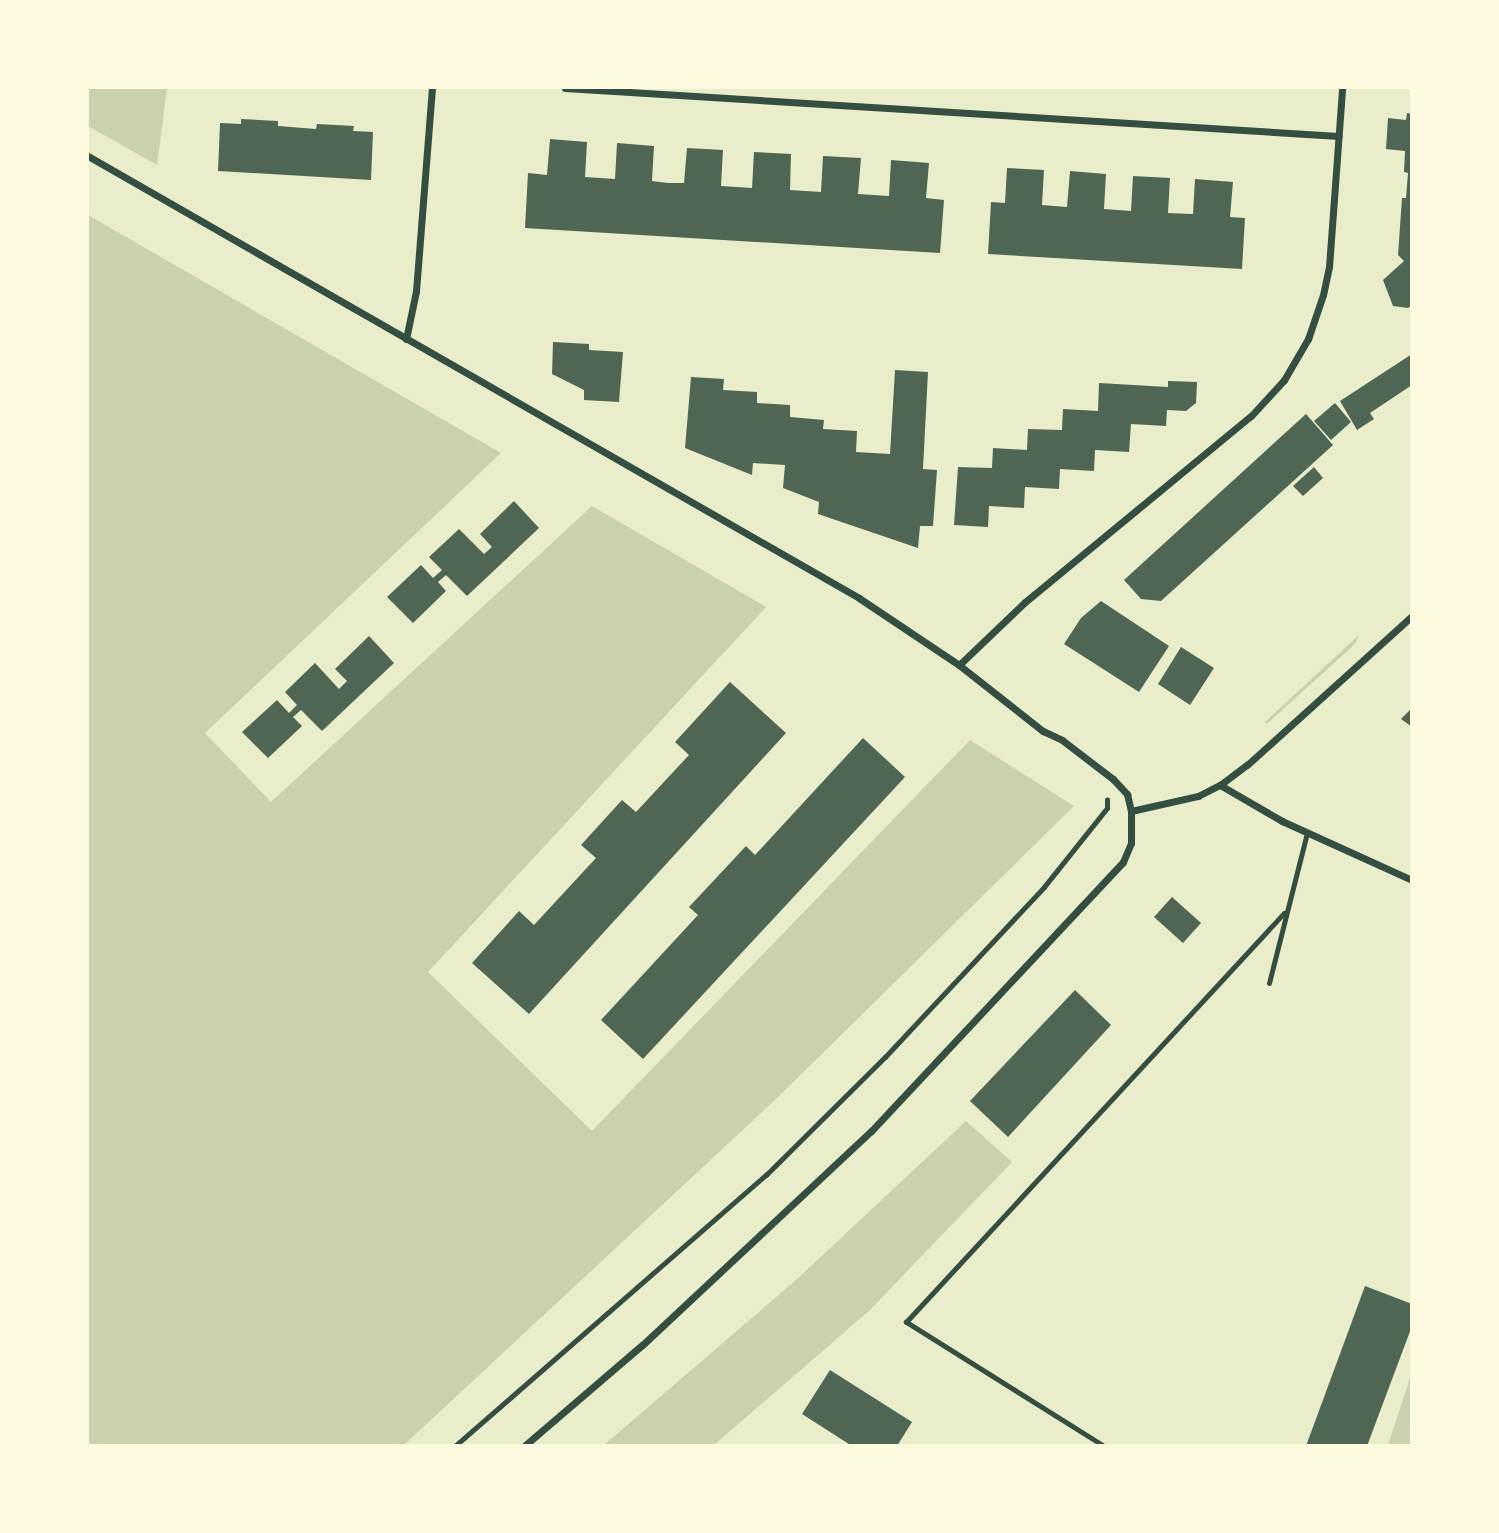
<!DOCTYPE html>
<html>
<head>
<meta charset="utf-8">
<style>
  body { margin:0 }
  #map { position:relative; width:1499px; height:1533px; overflow:hidden; background:#e9edc9; font-family:Mulish,sans-serif }
  div>[style] { position:absolute }
  .green>* { inset:0; background:#cad2ad }
  .building>* { inset:0; background:#4f6655 }
  .path>* { height:4.5px; margin:-2.25px; padding:0 2.25px; transform-origin:2.25px; border-radius:2.25px; background:#344e41 }
  .service>* { height:5px; margin:-2.5px; padding:0 2.5px; transform-origin:2.5px; border-radius:2.5px; background:#344e41 }
  .minor>* { height:7px; margin:-3.5px; padding:0 3.5px; transform-origin:3.5px; border-radius:3.5px; background:#344e41 }
  span { translate:-50% -50%; white-space:nowrap; text-align:center; line-height:1.15; -webkit-text-stroke:7px #fefae0; paint-order:stroke }
  .frame { position:absolute; inset:0; border:89px solid #fefae0; pointer-events:none }
</style>
</head>
<body>
<div id="map">
  <div class="green">
    <div style="clip-path:polygon(88px 88px,167px 88px,157px 165px,88px 126px)"></div>
    <div style="clip-path:polygon(88px 215px,501px 453px,205px 733px,271px 802px,592px 506px,766px 607px,428px 972px,592px 1131px,970px 740px,1074px 806px,775px 1100px,404px 1445px,88px 1445px)"></div>
    <div style="clip-path:polygon(1359px 635px,1355px 644px,1267px 724px,1265px 722px)"></div>
    <div style="clip-path:polygon(966px 1121px,1012px 1162px,870px 1310px,714px 1445px,604px 1445px,796px 1280px)"></div>
    <div style="clip-path:polygon(1411px 1375px,1411px 1445px,1388px 1445px)"></div>
  </div>
  <div class="building">
    <div style="clip-path:polygon(1407px 113px,1412px 114px,1412px 305px,1408px 308px,1393px 306px,1383px 280px,1404px 261px,1398px 255px,1402px 198px,1406px 198px,1408px 173px,1404px 172px,1405px 151px,1386px 149px,1388px 118px,1406px 120px)"></div>
    <div style="clip-path:polygon(241px 119px,278px 121px,278px 126px,316px 129px,317px 124px,354px 126px,353px 131px,373px 132px,371px 180px,218px 171px,220px 123px,241px 124px)"></div>
    <div style="clip-path:polygon(550px 139px,587px 142px,585px 177px,615px 179px,617px 143px,654px 146px,652px 181px,668px 183px,684px 183px,687px 148px,723px 150px,721px 186px,752px 188px,754px 152px,791px 154px,790px 190px,821px 192px,823px 156px,861px 158px,858px 194px,889px 196px,891px 160px,929px 163px,926px 198px,944px 200px,940px 253px,525px 228px,528px 173px,547px 175px)"></div>
    <div style="clip-path:polygon(1007px 168px,1044px 170px,1042px 205px,1067px 207px,1070px 171px,1106px 174px,1104px 209px,1131px 211px,1133px 176px,1170px 178px,1168px 213px,1193px 214px,1195px 179px,1233px 182px,1230px 217px,1245px 218px,1242px 269px,988px 254px,991px 202px,1005px 203px)"></div>
    <div style="clip-path:polygon(553px 342px,589px 344px,589px 350px,623px 352px,619px 402px,584px 400px,584px 390px,552px 374px)"></div>
    <div style="clip-path:polygon(1412px 354px,1412px 385px,1370px 413px,1374px 419px,1357px 430px,1340px 401px)"></div>
    <div style="clip-path:polygon(895px 370px,928px 372px,923px 469px,937px 470px,933px 526px,920px 526px,918px 548px,818px 514px,819px 502px,783px 488px,785px 465px,753px 463px,752px 475px,685px 448px,691px 377px,724px 379px,723px 390px,757px 392px,757px 403px,790px 405px,790px 417px,824px 420px,823px 429px,857px 431px,856px 452px,890px 454px)"></div>
    <div style="clip-path:polygon(1168px 381px,1197px 382px,1196px 403px,1186px 411px,1167px 410px,1166px 426px,1131px 424px,1129px 452px,1095px 450px,1094px 471px,1060px 469px,1059px 489px,1025px 487px,1024px 508px,989px 506px,988px 527px,954px 525px,958px 467px,992px 468px,993px 448px,1027px 450px,1028px 429px,1062px 430px,1063px 409px,1098px 411px,1099px 383px,1168px 387px)"></div>
    <div style="clip-path:polygon(1335px 403px,1351px 422px,1331px 440px,1314px 421px)"></div>
    <div style="clip-path:polygon(1306px 414px,1333px 445px,1161px 601px,1141px 599px,1124px 580px)"></div>
    <div style="clip-path:polygon(1314px 467px,1323px 478px,1303px 496px,1293px 486px)"></div>
    <div style="clip-path:polygon(514px 501px,539px 528px,467px 596px,446px 575px,438px 582px,446px 591px,413px 623px,387px 597px,421px 565px,433px 578px,442px 570px,429px 557px,459px 529px,484px 554px,492px 547px,480px 534px)"></div>
    <div style="clip-path:polygon(1101px 601px,1169px 646px,1139px 692px,1064px 644px,1081px 618px)"></div>
    <div style="clip-path:polygon(369px 636px,394px 663px,322px 731px,301px 710px,293px 717px,302px 726px,268px 758px,242px 732px,277px 700px,289px 713px,297px 705px,285px 692px,315px 663px,339px 689px,347px 681px,335px 669px)"></div>
    <div style="clip-path:polygon(1181px 647px,1214px 668px,1190px 705px,1158px 684px)"></div>
    <div style="clip-path:polygon(730px 682px,786px 733px,529px 1014px,472px 963px,519px 911px,534px 925px,596px 858px,581px 845px,622px 800px,636px 812px,689px 755px,675px 742px)"></div>
    <div style="clip-path:polygon(1412px 708px,1412px 727px,1401px 719px)"></div>
    <div style="clip-path:polygon(863px 738px,905px 777px,643px 1059px,601px 1020px,698px 915px,689px 907px,746px 846px,755px 855px)"></div>
    <div style="clip-path:polygon(1172px 897px,1201px 923px,1183px 943px,1154px 917px)"></div>
    <div style="clip-path:polygon(1075px 990px,1111px 1025px,1008px 1137px,970px 1101px)"></div>
    <div style="clip-path:polygon(1365px 1286px,1412px 1304px,1412px 1326px,1367px 1446px,1306px 1446px)"></div>
    <div style="clip-path:polygon(830px 1370px,912px 1422px,897px 1446px,852px 1446px,802px 1414px)"></div>
  </div>
  <div class="path">
    <div style="left:455px;top:1446px;width:413px;rotate:-41.1deg"></div>
    <div style="left:766px;top:1175px;width:168px;rotate:-44.8deg"></div>
    <div style="left:885px;top:1057px;width:233px;rotate:-46.9deg"></div>
    <div style="left:1044px;top:887px;width:101px;rotate:-51.4deg"></div>
    <div style="left:1107px;top:808px;width:8px;rotate:-90deg"></div>
  </div>
  <div class="service">
    <div style="left:1269px;top:983px;width:155px;rotate:-75.8deg"></div>
    <div style="left:1104px;top:1446px;width:234px;rotate:-147.9deg"></div>
    <div style="left:906px;top:1322px;width:557px;rotate:-47.26deg"></div>
  </div>
  <div class="minor">
    <div style="left:565px;top:88px;width:775px;rotate:3.55deg"></div>
    <div style="left:88px;top:156px;width:889px;rotate:29.82deg"></div>
    <div style="left:859px;top:598px;width:120px;rotate:33.8deg"></div>
    <div style="left:959px;top:665px;width:107px;rotate:38.2deg"></div>
    <div style="left:1043px;top:731px;width:21px;rotate:25deg"></div>
    <div style="left:1062px;top:740px;width:64px;rotate:37.4deg"></div>
    <div style="left:1113px;top:779px;width:21px;rotate:47deg"></div>
    <div style="left:1127px;top:794px;width:17px;rotate:77deg"></div>
    <div style="left:1131px;top:811px;width:32px;rotate:90deg"></div>
    <div style="left:1131px;top:843px;width:21px;rotate:113deg"></div>
    <div style="left:1123px;top:862px;width:369px;rotate:133.1deg"></div>
    <div style="left:871px;top:1131px;width:313px;rotate:136.9deg"></div>
    <div style="left:642px;top:1345px;width:155px;rotate:139.4deg"></div>
    <div style="left:406px;top:339px;width:49px;rotate:-78.2deg"></div>
    <div style="left:416px;top:291px;width:204px;rotate:-85.5deg"></div>
    <div style="left:959px;top:665px;width:91px;rotate:-43.7deg"></div>
    <div style="left:1025px;top:602px;width:293px;rotate:-39.5deg"></div>
    <div style="left:1251px;top:416px;width:49px;rotate:-47.5deg"></div>
    <div style="left:1284px;top:380px;width:48px;rotate:-59.7deg"></div>
    <div style="left:1308px;top:339px;width:46px;rotate:-71.2deg"></div>
    <div style="left:1323px;top:295px;width:29px;rotate:-78deg"></div>
    <div style="left:1329px;top:267px;width:179px;rotate:-85.8deg"></div>
    <div style="left:1220px;top:785px;width:34px;rotate:-37deg"></div>
    <div style="left:1247px;top:765px;width:222px;rotate:-42.1deg"></div>
    <div style="left:1131px;top:811px;width:69px;rotate:-12.6deg"></div>
    <div style="left:1198px;top:796px;width:25px;rotate:-27deg"></div>
    <div style="left:1220px;top:785px;width:72px;rotate:30.1deg"></div>
    <div style="left:1282px;top:821px;width:143px;rotate:24.4deg"></div>
  </div>
  <div class="frame"></div>
</div>
</body>
</html>
